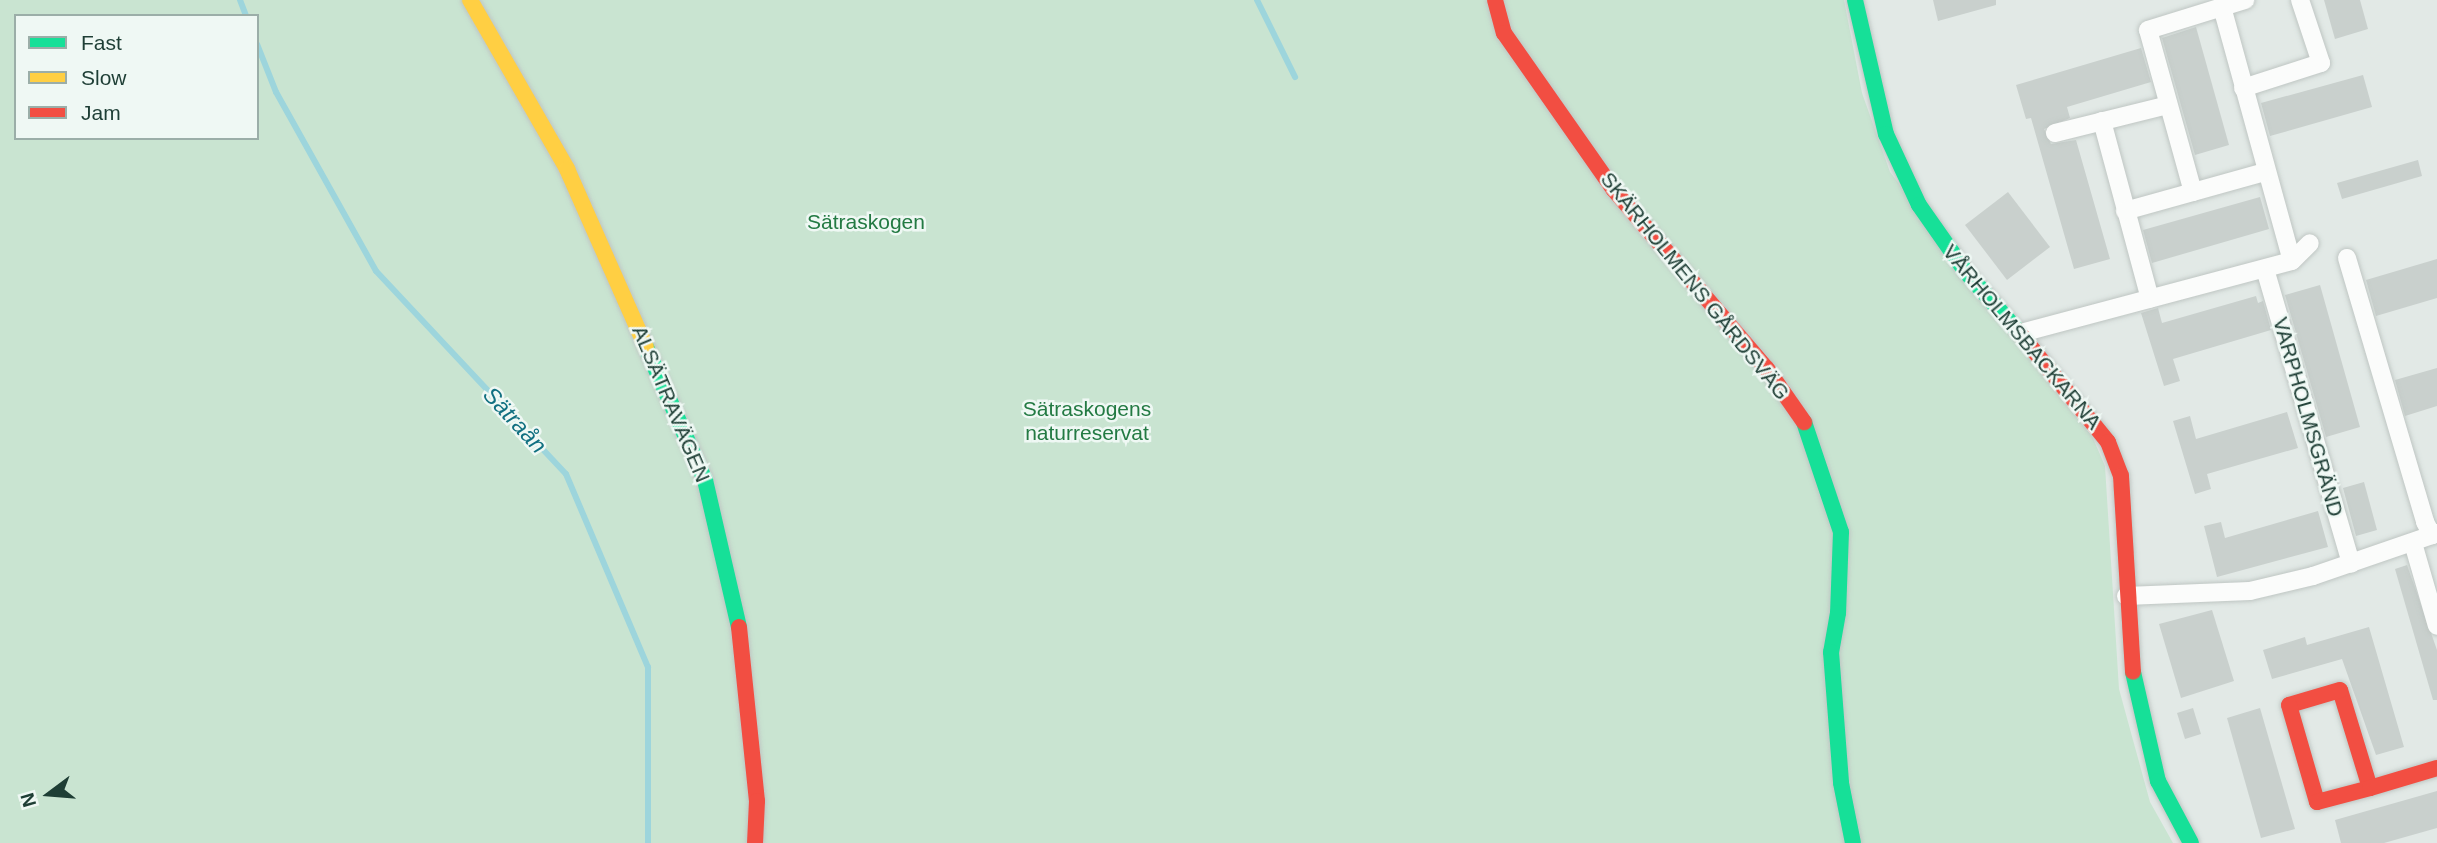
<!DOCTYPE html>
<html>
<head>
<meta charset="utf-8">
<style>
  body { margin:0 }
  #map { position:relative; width:2437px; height:843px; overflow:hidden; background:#e2e9e6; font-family:Helvetica,sans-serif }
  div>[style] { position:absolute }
  .green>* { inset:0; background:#c9e4d1 }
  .stream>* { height:6px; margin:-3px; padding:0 3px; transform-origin:3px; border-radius:3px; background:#9dd5dc }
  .building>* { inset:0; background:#c9d0cd }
  .roads { filter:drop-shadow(0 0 2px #bfc6c3) drop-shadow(0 0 2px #bfc6c3) }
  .street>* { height:18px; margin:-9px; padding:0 9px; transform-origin:9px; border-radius:9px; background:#fbfcfb }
  .fast>* { height:16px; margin:-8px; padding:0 8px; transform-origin:8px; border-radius:8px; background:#16e098 }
  .slow>* { height:16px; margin:-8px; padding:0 8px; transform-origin:8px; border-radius:8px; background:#ffcf43 }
  .jam>* { height:16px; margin:-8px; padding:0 8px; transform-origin:8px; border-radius:8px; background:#f24e42 }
  span { translate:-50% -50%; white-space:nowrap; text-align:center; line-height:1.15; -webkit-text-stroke:5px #eff8f4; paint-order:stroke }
  .park-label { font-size:21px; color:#237a43 }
  .street-label { font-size:21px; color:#1e3e35 }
  .water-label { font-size:23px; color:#117081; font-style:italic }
  .legend { position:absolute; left:14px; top:14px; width:245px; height:126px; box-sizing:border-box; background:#eff8f4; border:2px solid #9baea8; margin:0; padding:9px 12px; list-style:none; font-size:21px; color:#1e3e35 }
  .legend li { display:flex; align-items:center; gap:14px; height:35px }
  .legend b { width:35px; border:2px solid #9baea8 }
  .north { position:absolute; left:14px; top:759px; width:70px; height:70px; -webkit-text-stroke:5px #eff8f4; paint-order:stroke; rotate:254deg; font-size:19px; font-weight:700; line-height:28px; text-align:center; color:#1e3e35 }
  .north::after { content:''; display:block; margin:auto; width:24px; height:32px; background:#1e3e35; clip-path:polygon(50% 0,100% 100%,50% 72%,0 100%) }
</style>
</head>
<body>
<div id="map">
  <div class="green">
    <div style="clip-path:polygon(evenodd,0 0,1844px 0,1862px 93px,1890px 172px,2092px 436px,2105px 466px,2119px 689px,2150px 802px,2173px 843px,0 843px,0 0,16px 16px,257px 16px,257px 138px,16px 138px,16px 16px)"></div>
  </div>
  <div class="stream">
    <div style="left:240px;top:0;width:17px;rotate:69deg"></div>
    <div style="left:1257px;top:0;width:86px;rotate:63.7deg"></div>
    <div style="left:257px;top:44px;width:52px;rotate:68.4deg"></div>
    <div style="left:276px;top:92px;width:205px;rotate:60.8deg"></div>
    <div style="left:376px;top:271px;width:278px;rotate:46.9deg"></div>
    <div style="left:566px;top:474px;width:210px;rotate:67deg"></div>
    <div style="left:648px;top:667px;width:176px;rotate:90deg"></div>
  </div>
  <div class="building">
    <div style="clip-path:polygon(1933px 0,1996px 0,1996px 5px,1938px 21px)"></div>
    <div style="clip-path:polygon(2324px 0,2360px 0,2368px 29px,2335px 39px)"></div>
    <div style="clip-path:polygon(2196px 27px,2229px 145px,2195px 155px,2162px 38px)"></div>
    <div style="clip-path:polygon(2141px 48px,2151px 82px,2067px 107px,2070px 118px,2044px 129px,2051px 144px,2076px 140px,2110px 259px,2074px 269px,2031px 118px,2026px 119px,2016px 85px)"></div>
    <div style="clip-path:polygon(2363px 75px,2372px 107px,2270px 136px,2261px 103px)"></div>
    <div style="clip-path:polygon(2418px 160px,2422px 176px,2342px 199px,2337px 183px)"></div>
    <div style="clip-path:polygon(2008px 192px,2050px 247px,2007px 280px,1965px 225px)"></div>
    <div style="clip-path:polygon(2260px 197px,2269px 229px,2152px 263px,2143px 230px)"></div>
    <div style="clip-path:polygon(2437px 259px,2437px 298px,2376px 316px,2366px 280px)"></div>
    <div style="clip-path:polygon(2320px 285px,2360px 427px,2326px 437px,2285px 295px)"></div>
    <div style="clip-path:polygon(2256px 296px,2258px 303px,2263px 301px,2271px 330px,2173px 359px,2180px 381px,2164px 386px,2141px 313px,2158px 308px,2162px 323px)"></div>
    <div style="clip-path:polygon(2437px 368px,2437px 406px,2405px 416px,2395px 380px)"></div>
    <div style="clip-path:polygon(2287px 412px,2298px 448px,2207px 474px,2211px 489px,2195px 494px,2173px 421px,2190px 416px,2196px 439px)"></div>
    <div style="clip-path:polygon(2364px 482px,2377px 530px,2356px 536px,2343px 488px)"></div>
    <div style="clip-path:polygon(2318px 511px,2328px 547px,2217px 577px,2204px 526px,2221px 522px,2225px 538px)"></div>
    <div style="clip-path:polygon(2407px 565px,2437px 650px,2437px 700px,2433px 700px,2395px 569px)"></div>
    <div style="clip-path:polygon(2212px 610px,2234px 681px,2181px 698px,2159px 624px)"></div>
    <div style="clip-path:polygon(2369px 627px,2404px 747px,2376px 755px,2342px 659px,2272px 679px,2263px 650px,2305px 637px,2307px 645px)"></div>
    <div style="clip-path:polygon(2193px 708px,2201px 734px,2185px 739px,2177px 713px)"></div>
    <div style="clip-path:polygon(2260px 708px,2295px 829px,2261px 838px,2227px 718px)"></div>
    <div style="clip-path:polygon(2437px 791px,2437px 828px,2384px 843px,2341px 843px,2335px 820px)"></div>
  </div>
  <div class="roads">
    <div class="street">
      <div style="left:2222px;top:7px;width:263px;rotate:74.6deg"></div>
      <div style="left:2243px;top:88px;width:82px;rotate:-17.8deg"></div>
      <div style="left:2321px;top:63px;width:66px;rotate:-108.4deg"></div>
      <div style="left:2102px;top:121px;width:184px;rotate:74.9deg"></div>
      <div style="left:2055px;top:133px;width:116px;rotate:-13.9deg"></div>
      <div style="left:2193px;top:192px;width:168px;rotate:-105.5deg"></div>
      <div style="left:2148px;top:30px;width:102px;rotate:-17.2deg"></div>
      <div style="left:2125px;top:211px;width:145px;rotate:-15.6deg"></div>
      <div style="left:2347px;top:258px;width:275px;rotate:73.5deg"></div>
      <div style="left:2425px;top:522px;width:15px;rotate:62deg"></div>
      <div style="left:2432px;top:535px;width:5px;rotate:-22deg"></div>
      <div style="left:2265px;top:269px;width:307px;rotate:73.7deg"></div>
      <div style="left:2021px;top:333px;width:280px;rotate:-14.9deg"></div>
      <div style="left:2292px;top:261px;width:25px;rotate:-45deg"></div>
      <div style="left:2413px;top:543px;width:86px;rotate:73.9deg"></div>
      <div style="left:2126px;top:596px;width:124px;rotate:-2.3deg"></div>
      <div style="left:2250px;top:591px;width:65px;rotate:-13.4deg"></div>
      <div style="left:2313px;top:576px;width:126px;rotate:-19deg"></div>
    </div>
    <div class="fast">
      <div style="left:1855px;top:0;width:138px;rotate:77deg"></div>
      <div style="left:1886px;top:134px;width:78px;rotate:65.1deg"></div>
      <div style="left:1919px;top:205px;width:82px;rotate:55deg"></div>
      <div style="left:1966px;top:272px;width:77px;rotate:48.7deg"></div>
      <div style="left:646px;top:347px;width:145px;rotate:66.1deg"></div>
      <div style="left:705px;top:480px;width:151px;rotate:77deg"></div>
      <div style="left:1804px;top:422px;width:116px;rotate:71.4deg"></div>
      <div style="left:1841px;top:532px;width:81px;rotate:92.1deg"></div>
      <div style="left:1838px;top:613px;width:40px;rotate:100deg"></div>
      <div style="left:1831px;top:652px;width:131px;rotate:85.6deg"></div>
      <div style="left:1841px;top:783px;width:61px;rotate:78.7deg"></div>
      <div style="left:2133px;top:672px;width:112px;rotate:77.1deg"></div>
      <div style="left:2158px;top:781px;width:70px;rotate:62deg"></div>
    </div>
    <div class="slow">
      <div style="left:470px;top:0;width:195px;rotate:60.1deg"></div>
      <div style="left:567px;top:169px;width:195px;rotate:66.1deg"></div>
    </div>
    <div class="jam">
      <div style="left:1495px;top:0;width:34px;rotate:75deg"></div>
      <div style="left:1504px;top:33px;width:192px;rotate:55deg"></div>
      <div style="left:1614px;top:190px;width:235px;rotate:49.5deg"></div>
      <div style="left:1767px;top:369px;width:65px;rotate:55.1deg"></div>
      <div style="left:2017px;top:330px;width:144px;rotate:50.9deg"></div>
      <div style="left:2108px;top:442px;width:36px;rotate:69deg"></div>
      <div style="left:2121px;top:476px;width:196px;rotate:86.5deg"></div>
      <div style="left:739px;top:627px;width:175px;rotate:84.1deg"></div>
      <div style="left:757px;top:801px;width:42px;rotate:92.7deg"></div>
      <div style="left:2370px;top:788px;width:102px;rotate:-107deg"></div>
      <div style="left:2340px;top:690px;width:53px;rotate:163.6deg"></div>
      <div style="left:2289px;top:705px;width:101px;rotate:73.9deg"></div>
      <div style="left:2317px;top:802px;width:55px;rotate:-14.8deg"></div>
      <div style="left:2370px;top:788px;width:70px;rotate:-16.6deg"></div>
    </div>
  </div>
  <div class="park-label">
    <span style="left:866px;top:222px">Sätraskogen</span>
    <span style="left:1087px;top:421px">Sätraskogens<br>naturreservat</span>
  </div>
  <div class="street-label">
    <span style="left:1695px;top:286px;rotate:51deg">SKÄRHOLMENS GÅRDSVÄG</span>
    <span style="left:2022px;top:337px;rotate:50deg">VÅRHOLMSBACKARNA</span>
    <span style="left:671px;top:404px;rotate:67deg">ALSÄTRAVÄGEN</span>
    <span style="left:2308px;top:417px;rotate:74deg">VARPHOLMSGRÄND</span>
  </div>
  <div class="water-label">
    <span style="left:515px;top:420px;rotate:47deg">Sätraån</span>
  </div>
  <ul class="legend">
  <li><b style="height:9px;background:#16e098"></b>Fast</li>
  <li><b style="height:9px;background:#ffcf43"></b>Slow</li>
  <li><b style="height:9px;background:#f24e42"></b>Jam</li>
  </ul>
  <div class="north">N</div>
</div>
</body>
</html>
